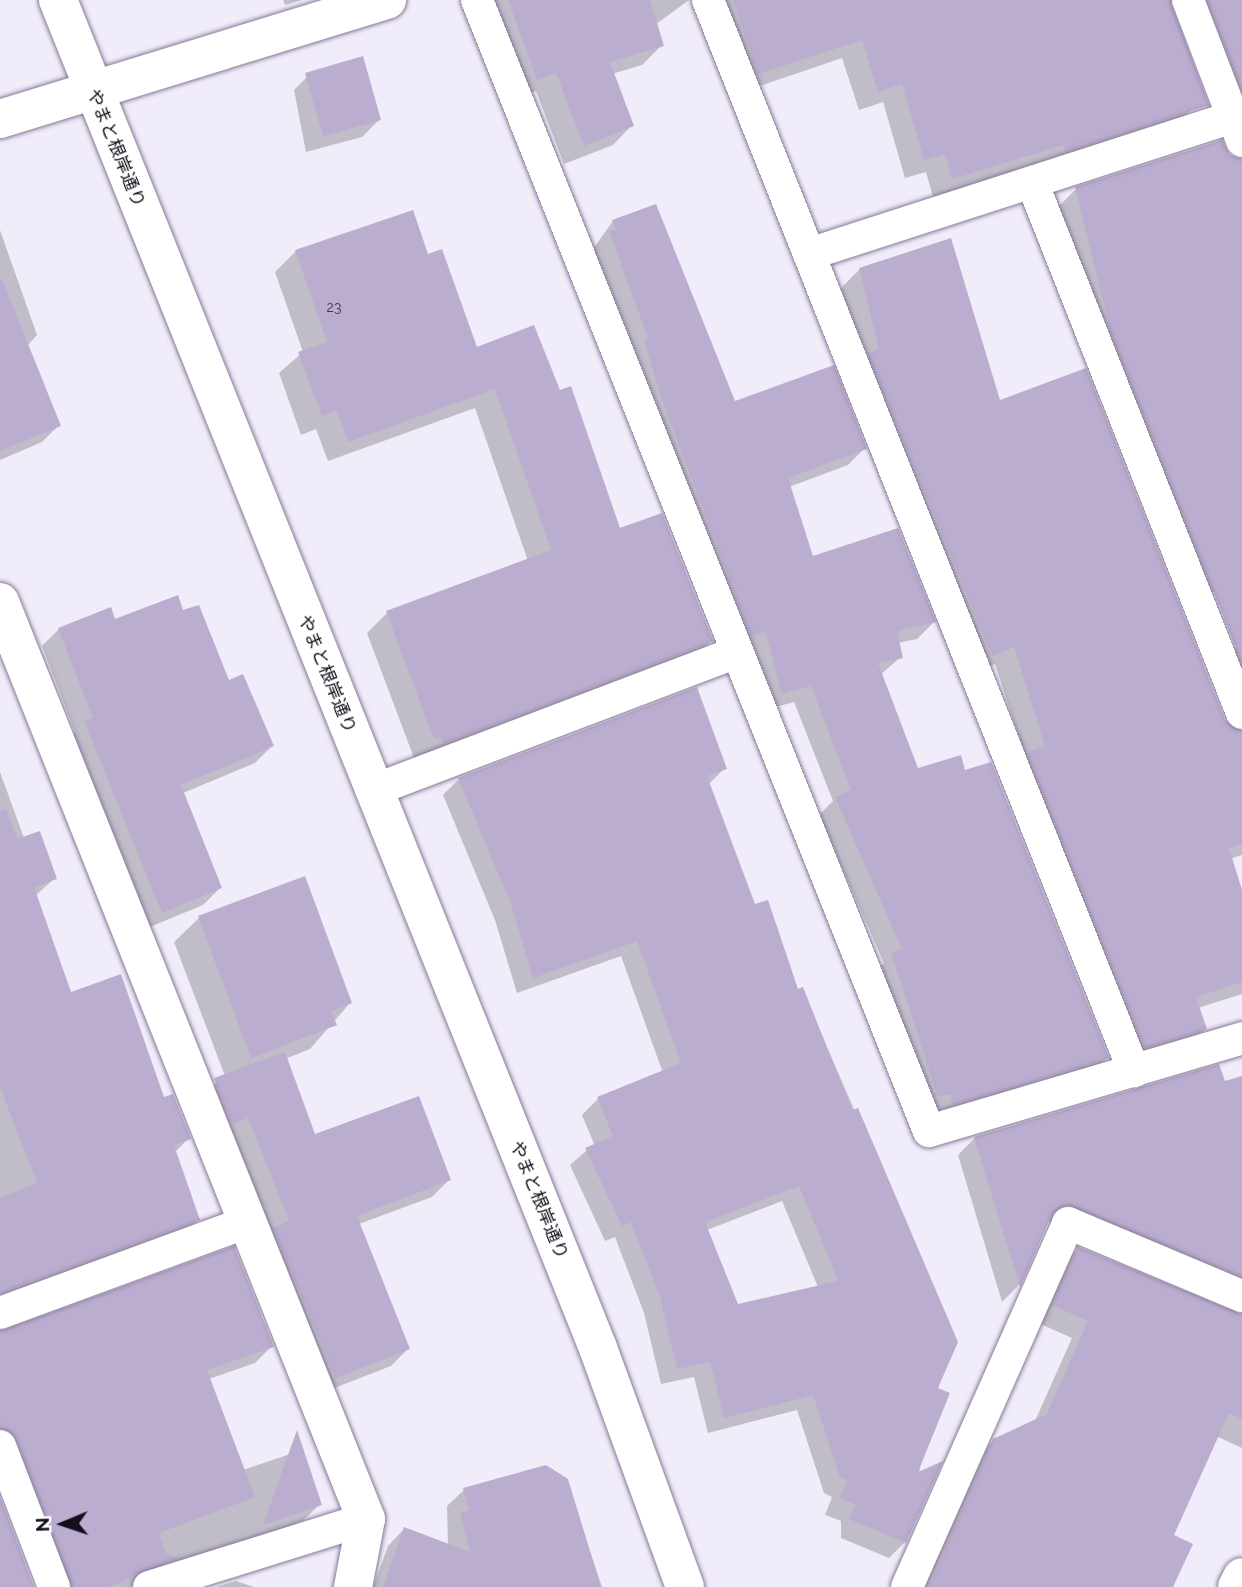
<!DOCTYPE html>
<html>
<head>
<meta charset="utf-8">
<style>
  body { margin:0 }
  #map { position:relative; width:1242px; height:1587px; overflow:hidden; background:#f1ecfa; font-family:Raleway,"Noto Sans JP",sans-serif }
  div>[style] { position:absolute }
  .shadow>* { inset:0; background:#0003 }
  .building>* { inset:0; background:#bbadcf }
  .roads { filter:drop-shadow(0 0 2px #867999) drop-shadow(0 0 2px #867999) }
  .service>* { height:32px; margin:-16px; padding:0 16px; transform-origin:16px; border-radius:16px; background:#fff }
  .minor>* { height:38px; margin:-19px; padding:0 19px; transform-origin:19px; border-radius:19px; background:#fff }
  .tertiary>* { height:38px; margin:-19px; padding:0 19px; transform-origin:19px; border-radius:19px; background:#fff }
  span { translate:-50% -50%; white-space:nowrap; text-align:center; line-height:1.15; -webkit-text-stroke:7px #fff; paint-order:stroke }
  .number-label { font-size:14px; color:#3e3648 }
  .number-label span { -webkit-text-stroke-width:0 }
  .street-label { font-size:18px; color:#140f1b }
  .north { position:absolute; left:28px; top:1489px; width:70px; height:70px; -webkit-text-stroke:5px #fff; paint-order:stroke; rotate:268deg; font-size:19px; font-weight:700; line-height:28px; text-align:center; color:#140f1b }
  .north::after { content:''; display:block; margin:auto; width:24px; height:32px; background:#140f1b; clip-path:polygon(50% 0,100% 100%,50% 72%,0 100%) }
</style>
</head>
<body>
<div id="map">
  <div class="shadow">
    <div style="clip-path:polygon(283px 0,302px 0,285px 5px)"></div>
    <div style="clip-path:polygon(489px 0,1242px 0,1242px 114px,1180px 4px,1169px 3px,1191px 110px,1172px 129px,933px 197px,926px 172px,905px 178px,883px 102px,859px 110px,842px 58px,739px 93px,710px 8px,689px 0,655px 25px,662px 45px,642px 65px,612px 74px,632px 125px,613px 145px,564px 164px,536px 91px,518px 98px)"></div>
    <div style="clip-path:polygon(311px 73px,379px 120px,362px 137px,306px 152px,294px 90px)"></div>
    <div style="clip-path:polygon(1076px 189px,1242px 264px,1242px 581px,1191px 601px,1057px 208px)"></div>
    <div style="clip-path:polygon(613px 221px,734px 403px,865px 448px,848px 465px,789px 487px,812px 558px,934px 622px,917px 639px,898px 643px,901px 657px,880px 675px,917px 770px,964px 772px,1107px 1058px,1090px 1075px,936px 1121px,875px 972px,884px 963px,819px 815px,833px 801px,794px 702px,765px 710px,593px 249px)"></div>
    <div style="clip-path:polygon(0 230px,37px 335px,27px 346px,59px 425px,42px 442px,0 460px)"></div>
    <div style="clip-path:polygon(296px 251px,426px 256px,476px 349px,711px 641px,691px 661px,414px 758px,367px 633px,387px 613px,528px 561px,475px 408px,328px 461px,316px 429px,301px 435px,279px 373px,303px 352px,275px 272px)"></div>
    <div style="clip-path:polygon(860px 269px,999px 403px,1224px 722px,1242px 730px,1242px 855px,1230px 859px,1242px 895px,1242px 994px,1198px 1008px,1205px 1029px,1186px 1048px,1126px 1065px,995px 664px,973px 673px,860px 363px,841px 288px)"></div>
    <div style="clip-path:polygon(182px 613px,272px 746px,255px 763px,183px 793px,220px 888px,203px 905px,145px 929px,68px 739px,75px 732px,42px 646px,59px 629px)"></div>
    <div style="clip-path:polygon(1242px 643px,1242px 729px,1216px 663px)"></div>
    <div style="clip-path:polygon(evenodd,725px 768px,709px 784px,754px 907px,797px 992px,802px 990px,956px 1342px,936px 1389px,905px 1542px,889px 1558px,841px 1538px,841px 1521px,825px 1515px,832px 1497px,824px 1493px,797px 1410px,708px 1433px,694px 1377px,661px 1384px,644px 1313px,615px 1237px,605px 1241px,570px 1165px,594px 1144px,582px 1115px,598px 1099px,663px 1073px,621px 956px,517px 993px,495px 920px,443px 795px,459px 779px,725px 768px,782px 1201px,818px 1287px,737px 1306px,707px 1230px,782px 1201px)"></div>
    <div style="clip-path:polygon(0 772px,24px 838px,55px 878px,35px 896px,70px 994px,189px 1138px,175px 1152px,198px 1219px,182px 1236px,0 1303px)"></div>
    <div style="clip-path:polygon(304px 878px,350px 1003px,310px 1049px,285px 1059px,314px 1137px,449px 1180px,432px 1197px,359px 1224px,408px 1349px,391px 1366px,319px 1394px,198px 1097px,225px 1076px,174px 942px,199px 918px)"></div>
    <div style="clip-path:polygon(1242px 1078px,1242px 1309px,1232px 1296px,1048px 1221px,1018px 1286px,1002px 1302px,958px 1155px,975px 1138px)"></div>
    <div style="clip-path:polygon(1078px 1249px,1242px 1314px,1242px 1448px,1216px 1436px,1171px 1536px,1172px 1587px,925px 1587px,976px 1458px,994px 1440px,1035px 1421px,1072px 1338px,1036px 1322px,1061px 1266px)"></div>
    <div style="clip-path:polygon(0 1329px,272px 1346px,255px 1363px,209px 1379px,243px 1470px,302px 1450px,320px 1504px,303px 1521px,131px 1587px,49px 1587px,0 1437px)"></div>
    <div style="clip-path:polygon(566px 1480px,602px 1587px,373px 1587px,388px 1546px,404px 1529px,448px 1545px,447px 1506px,464px 1490px)"></div>
    <div style="clip-path:polygon(236px 1581px,254px 1587px,216px 1587px)"></div>
  </div>
  <div class="building">
    <div style="clip-path:polygon(508px 0,650px 0,664px 46px,610px 62px,634px 126px,584px 146px,556px 73px,537px 80px)"></div>
    <div style="clip-path:polygon(733px 0,1170px 0,1209px 105px,1065px 152px,1064px 145px,952px 179px,945px 154px,924px 160px,902px 84px,878px 92px,862px 40px,758px 74px)"></div>
    <div style="clip-path:polygon(1208px 0,1242px 0,1242px 90px)"></div>
    <div style="clip-path:polygon(363px 56px,381px 120px,323px 136px,305px 73px)"></div>
    <div style="clip-path:polygon(1222px 140px,1230px 155px,1242px 159px,1242px 663px,1111px 332px,1075px 187px)"></div>
    <div style="clip-path:polygon(656px 204px,735px 401px,834px 365px,867px 449px,788px 478px,813px 556px,898px 528px,936px 622px,897px 631px,903px 658px,878px 663px,918px 768px,961px 755px,965px 770px,991px 762px,1109px 1058px,953px 1105px,950px 1094px,938px 1097px,891px 953px,902px 949px,835px 797px,851px 790px,811px 686px,782px 694px,766px 632px,751px 636px,660px 394px,644px 340px,648px 338px,609px 231px,616px 229px,612px 220px)"></div>
    <div style="clip-path:polygon(413px 210px,428px 254px,442px 249px,477px 347px,534px 325px,560px 390px,571px 386px,620px 528px,662px 513px,713px 641px,444px 744px,441px 737px,434px 739px,386px 611px,551px 550px,495px 389px,348px 442px,337px 410px,322px 416px,298px 352px,327px 342px,295px 250px)"></div>
    <div style="clip-path:polygon(951px 238px,1000px 400px,1086px 368px,1225px 720px,1242px 731px,1242px 844px,1229px 848px,1242px 890px,1242px 982px,1196px 997px,1207px 1029px,1145px 1048px,1027px 752px,1045px 746px,1014px 647px,992px 656px,868px 353px,879px 349px,859px 268px)"></div>
    <div style="clip-path:polygon(2px 279px,61px 426px,0 451px,0 280px)"></div>
    <div style="clip-path:polygon(178px 595px,183px 610px,199px 605px,229px 680px,243px 674px,274px 746px,181px 785px,222px 888px,162px 913px,84px 721px,93px 718px,58px 628px,111px 607px,115px 619px)"></div>
    <div style="clip-path:polygon(evenodd,697px 687px,727px 769px,707px 776px,755px 904px,768px 900px,798px 989px,803px 987px,852px 1110px,858px 1108px,958px 1342px,938px 1388px,950px 1393px,918px 1472px,943px 1461px,906px 1543px,849px 1519px,856px 1505px,840px 1498px,847px 1481px,840px 1477px,813px 1395px,724px 1418px,710px 1362px,677px 1369px,660px 1297px,631px 1222px,622px 1226px,585px 1148px,613px 1136px,597px 1097px,681px 1063px,637px 941px,533px 978px,511px 904px,458px 778px,697px 687px,799px 1186px,838px 1281px,738px 1304px,705px 1222px,799px 1186px)"></div>
    <div style="clip-path:polygon(6px 809px,17px 839px,40px 831px,57px 879px,34px 887px,71px 992px,121px 974px,164px 1097px,173px 1094px,191px 1139px,174px 1145px,200px 1220px,0 1293px,0 1198px,37px 1183px,0 1087px,0 810px)"></div>
    <div style="clip-path:polygon(305px 876px,352px 1003px,331px 1011px,337px 1025px,251px 1058px,198px 916px)"></div>
    <div style="clip-path:polygon(285px 1052px,315px 1134px,419px 1096px,451px 1180px,357px 1216px,410px 1349px,336px 1378px,273px 1228px,289px 1221px,248px 1118px,232px 1124px,214px 1078px)"></div>
    <div style="clip-path:polygon(1219px 1064px,1225px 1081px,1242px 1076px,1242px 1276px,1066px 1205px,1051px 1216px,1020px 1287px,974px 1137px)"></div>
    <div style="clip-path:polygon(234px 1246px,274px 1347px,207px 1370px,255px 1497px,159px 1533px,166px 1554px,179px 1558px,109px 1587px,72px 1587px,17px 1439px,0 1428px,0 1331px)"></div>
    <div style="clip-path:polygon(1078px 1247px,1242px 1314px,1242px 1419px,1229px 1413px,1174px 1535px,1193px 1544px,1173px 1587px,929px 1587px,993px 1439px,1047px 1414px,1088px 1321px,1052px 1305px)"></div>
    <div style="clip-path:polygon(297px 1430px,322px 1505px,263px 1525px)"></div>
    <div style="clip-path:polygon(546px 1465px,568px 1479px,601px 1587px,383px 1587px,404px 1527px,470px 1552px,460px 1513px,469px 1510px,463px 1488px)"></div>
    <div style="clip-path:polygon(0 1497px,34px 1587px,0 1587px)"></div>
  </div>
  <div class="roads">
    <div class="service">
      <div style="left:477px;top:0;width:1218px;rotate:68.22deg"></div>
      <div style="left:929px;top:1131px;width:327px;rotate:-16.5deg"></div>
      <div style="left:708px;top:0;width:1153px;rotate:68.31deg"></div>
      <div style="left:1188px;top:0;width:151px;rotate:69deg"></div>
      <div style="left:1032px;top:182px;width:571px;rotate:68.42deg"></div>
      <div style="left:809px;top:254px;width:445px;rotate:-17.9deg"></div>
      <div style="left:374px;top:790px;width:385px;rotate:-20.8deg"></div>
      <div style="left:0;top:1313px;width:263px;rotate:-20.2deg"></div>
      <div style="left:0;top:1446px;width:151px;rotate:69deg"></div>
      <div style="left:149px;top:1587px;width:227px;rotate:-17.4deg"></div>
      <div style="left:907px;top:1587px;width:398px;rotate:-66.1deg"></div>
      <div style="left:1068px;top:1223px;width:189px;rotate:22.8deg"></div>
    </div>
    <div class="minor">
      <div style="left:0;top:119px;width:405px;rotate:-17.1deg"></div>
      <div style="left:0;top:602px;width:987px;rotate:68.24deg"></div>
      <div style="left:366px;top:1519px;width:69px;rotate:100.8deg"></div>
      <div style="left:1237px;top:1587px;width:11px;rotate:-63deg"></div>
    </div>
    <div class="tertiary">
      <div style="left:58px;top:0;width:1452px;rotate:68.17deg"></div>
      <div style="left:598px;top:1348px;width:254px;rotate:70deg"></div>
    </div>
  </div>
  <div class="number-label">
    <span style="left:334px;top:307px">23</span>
  </div>
  <div class="street-label">
    <span style="left:116px;top:148px;rotate:68deg">やまと根岸通り</span>
    <span style="left:327px;top:674px;rotate:68deg">やまと根岸通り</span>
    <span style="left:539px;top:1200px;rotate:68deg">やまと根岸通り</span>
  </div>
  <div class="north">N</div>
</div>
</body>
</html>
